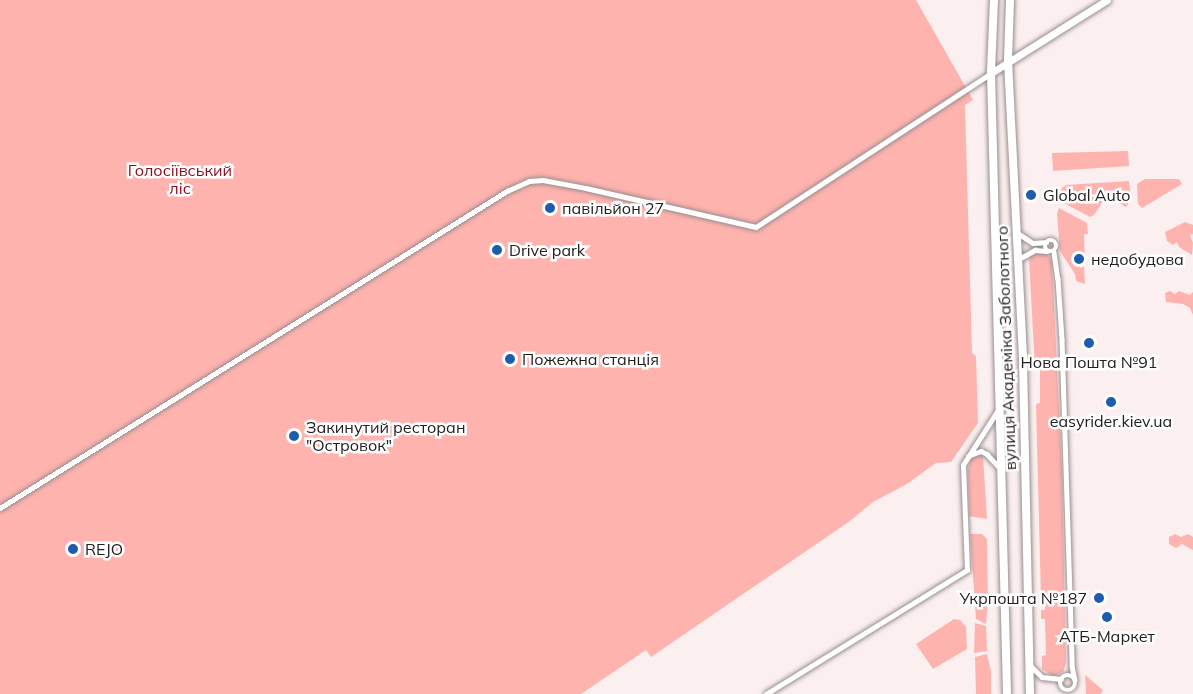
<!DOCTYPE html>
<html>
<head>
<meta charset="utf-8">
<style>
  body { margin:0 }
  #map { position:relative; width:1193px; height:694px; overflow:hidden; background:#fbefef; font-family:Mulish,sans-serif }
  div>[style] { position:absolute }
  .green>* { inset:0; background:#ffb3af }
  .roads { filter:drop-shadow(0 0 2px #998e8e) drop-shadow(0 0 2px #998e8e) }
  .street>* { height:4.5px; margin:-2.25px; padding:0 2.25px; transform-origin:2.25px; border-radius:2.25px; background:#fff }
  .street>.ring { margin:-2.25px; padding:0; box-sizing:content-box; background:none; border:4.5px solid #fff; border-radius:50% }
  .secondary>* { height:7px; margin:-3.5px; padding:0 3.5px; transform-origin:3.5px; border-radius:3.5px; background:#fff }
  .highway>* { height:8px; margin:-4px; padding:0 4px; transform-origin:4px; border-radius:4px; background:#fff }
  .dots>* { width:16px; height:16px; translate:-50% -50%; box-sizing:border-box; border:3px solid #fff; border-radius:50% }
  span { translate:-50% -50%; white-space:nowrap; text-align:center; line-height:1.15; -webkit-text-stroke:5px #fff; paint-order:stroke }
  .park-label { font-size:16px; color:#890b1c }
  .poi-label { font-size:16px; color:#242020 }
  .left { translate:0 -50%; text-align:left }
  .right { translate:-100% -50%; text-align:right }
  .street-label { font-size:16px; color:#242020 }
</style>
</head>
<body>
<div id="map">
  <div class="green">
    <div style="clip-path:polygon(0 0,916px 0,973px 100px,965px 105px,972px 353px,976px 356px,978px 423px,951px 462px,936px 463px,907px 484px,873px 502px,850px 521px,651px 657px,646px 650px,581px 694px,0 694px)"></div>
    <div style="clip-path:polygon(1128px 151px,1129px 166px,1053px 171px,1052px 153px)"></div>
    <div style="clip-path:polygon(1145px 179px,1179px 179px,1182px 184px,1142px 208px,1138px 204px,1137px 184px)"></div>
    <div style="clip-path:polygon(1129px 181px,1131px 200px,1126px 207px,1106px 196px,1094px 215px,1090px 217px,1064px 203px,1059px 196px,1062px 188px,1066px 185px)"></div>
    <div style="clip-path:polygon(1059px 208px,1087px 223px,1088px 234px,1084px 234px,1085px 263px,1077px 251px,1072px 254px,1081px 268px,1084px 266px,1085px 284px,1076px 281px,1075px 274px,1060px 251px,1057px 214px)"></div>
    <div style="clip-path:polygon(1185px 222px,1193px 225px,1193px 234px,1190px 235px,1193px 243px,1192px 255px,1179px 247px,1177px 242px,1173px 245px,1167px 241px,1165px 232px)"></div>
    <div style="clip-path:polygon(1037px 251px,1047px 253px,1052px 261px,1062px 472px,1066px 663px,1063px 672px,1053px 676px,1042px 669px,1042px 656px,1046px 655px,1045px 619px,1041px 619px,1041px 610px,1045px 610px,1045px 599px,1041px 599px,1036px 404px,1040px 403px,1040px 369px,1035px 369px,1029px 259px,1032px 253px)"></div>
    <div style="clip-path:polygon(1170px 291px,1175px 294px,1179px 291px,1190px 295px,1193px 292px,1193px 315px,1190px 308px,1183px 304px,1166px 302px,1165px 293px)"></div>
    <div style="clip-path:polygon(978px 453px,983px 455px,987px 519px,969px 516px,968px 470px,970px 460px)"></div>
    <div style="clip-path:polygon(970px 534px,982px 534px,987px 539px,988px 601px,986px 624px,976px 619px)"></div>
    <div style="clip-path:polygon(1175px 534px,1181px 537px,1188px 534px,1193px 537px,1193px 550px,1182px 544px,1176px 548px,1169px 544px,1169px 537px)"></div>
    <div style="clip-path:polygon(954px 619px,960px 620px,966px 627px,967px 649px,933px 669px,916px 644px)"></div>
    <div style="clip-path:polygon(975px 623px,986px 626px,987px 651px,974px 653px)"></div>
    <div style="clip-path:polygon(987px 654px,991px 671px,991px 694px,976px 694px,975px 657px)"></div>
    <div style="clip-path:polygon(1085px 675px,1103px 690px,1101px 694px,1086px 694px)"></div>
  </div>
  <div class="roads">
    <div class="street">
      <div style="left:1016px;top:232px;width:20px;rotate:33deg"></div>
      <div style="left:1033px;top:243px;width:13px;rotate:-4deg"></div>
      <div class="ring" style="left:1045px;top:240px;width:7.5px;height:7.5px"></div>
      <div style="left:1054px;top:252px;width:27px;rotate:82deg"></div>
      <div style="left:1058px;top:279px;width:61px;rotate:86.2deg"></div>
      <div style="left:1062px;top:340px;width:326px;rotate:88.2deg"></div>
      <div style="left:1072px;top:666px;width:14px;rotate:78deg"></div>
      <div style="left:1017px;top:260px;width:21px;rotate:-29deg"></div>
      <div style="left:1035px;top:250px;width:12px;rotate:5deg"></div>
      <div style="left:968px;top:456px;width:14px;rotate:-21deg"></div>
      <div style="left:981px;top:451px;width:7px;rotate:27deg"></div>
      <div style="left:987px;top:454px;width:18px;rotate:47deg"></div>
      <div style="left:0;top:508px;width:598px;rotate:-32.02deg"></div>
      <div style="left:507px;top:191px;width:24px;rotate:-24deg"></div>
      <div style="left:529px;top:181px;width:14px;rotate:-4deg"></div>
      <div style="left:543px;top:180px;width:44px;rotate:10.5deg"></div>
      <div style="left:586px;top:188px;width:174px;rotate:12.9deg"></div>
      <div style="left:756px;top:227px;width:281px;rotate:-33.2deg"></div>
      <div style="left:1030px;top:665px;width:17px;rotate:45deg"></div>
      <div style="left:1042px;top:677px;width:19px;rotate:6deg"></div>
      <div class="ring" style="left:1060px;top:675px;width:11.5px;height:11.5px"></div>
      <div style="left:766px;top:694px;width:236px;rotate:-31.7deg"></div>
      <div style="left:967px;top:570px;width:105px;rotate:-92.2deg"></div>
      <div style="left:963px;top:465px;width:65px;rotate:-57.5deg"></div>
    </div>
    <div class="secondary">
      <div style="left:991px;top:73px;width:137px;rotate:-32.2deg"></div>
    </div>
    <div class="highway">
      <div style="left:994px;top:0;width:73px;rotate:92.4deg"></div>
      <div style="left:991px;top:73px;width:621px;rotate:88.52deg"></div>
      <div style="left:1010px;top:0;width:61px;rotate:91.9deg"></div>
      <div style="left:1008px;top:61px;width:300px;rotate:87.1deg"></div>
      <div style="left:1023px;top:361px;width:333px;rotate:88.8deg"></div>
    </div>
  </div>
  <div class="dots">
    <div style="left:1031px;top:195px;background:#1e5cad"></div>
    <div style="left:550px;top:208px;background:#1e5cad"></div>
    <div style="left:497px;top:250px;background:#1e5cad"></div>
    <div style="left:1079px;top:259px;background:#1e5cad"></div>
    <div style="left:1089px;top:343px;background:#1e5cad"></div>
    <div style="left:510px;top:359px;background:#1e5cad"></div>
    <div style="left:1111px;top:402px;background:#1e5cad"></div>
    <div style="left:294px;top:436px;background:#1e5cad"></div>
    <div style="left:73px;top:549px;background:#1e5cad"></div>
    <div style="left:1099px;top:598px;background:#1e5cad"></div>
    <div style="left:1107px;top:617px;background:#1e5cad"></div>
  </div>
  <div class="park-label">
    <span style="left:180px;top:179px">Голосіївський<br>ліс</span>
  </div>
  <div class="poi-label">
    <span class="left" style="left:1043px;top:195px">Global Auto</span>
    <span class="left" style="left:562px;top:208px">павільйон 27</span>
    <span class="left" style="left:509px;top:250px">Drive park</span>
    <span class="left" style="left:1091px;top:259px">недобудова</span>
    <span class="left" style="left:522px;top:359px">Пожежна станція</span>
    <span style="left:1089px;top:362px">Нова Пошта №91</span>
    <span style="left:1111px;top:421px">easyrider.kiev.ua</span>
    <span class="left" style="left:306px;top:436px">Закинутий ресторан<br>"Островок"</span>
    <span class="left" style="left:85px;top:549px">REJO</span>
    <span class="right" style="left:1087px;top:598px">Укрпошта №187</span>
    <span style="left:1107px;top:636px">АТБ-Маркет</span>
  </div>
  <div class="street-label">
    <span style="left:1006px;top:348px;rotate:-92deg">вулиця Академіка Заболотного</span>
  </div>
</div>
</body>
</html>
